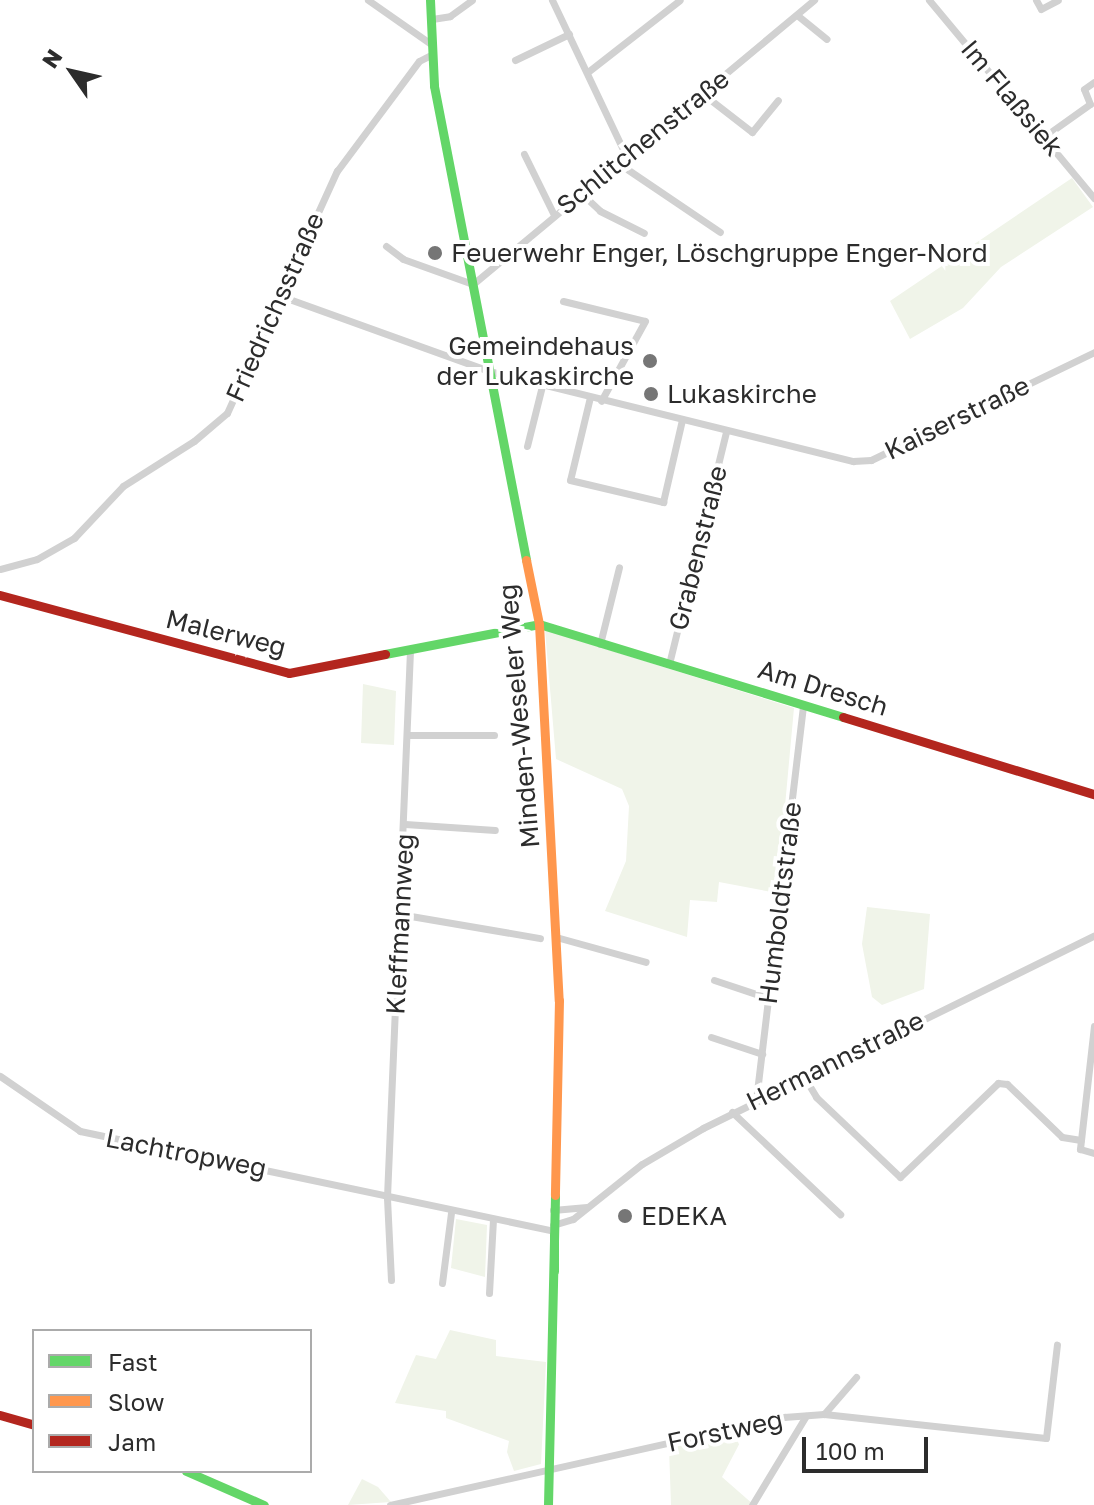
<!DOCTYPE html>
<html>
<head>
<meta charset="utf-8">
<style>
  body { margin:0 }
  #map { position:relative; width:1094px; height:1505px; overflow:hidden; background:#fff; font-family:"Golos Text",sans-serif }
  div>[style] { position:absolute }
  .green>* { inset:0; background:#f0f4e9 }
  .street>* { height:7px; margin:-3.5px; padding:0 3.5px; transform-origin:3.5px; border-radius:3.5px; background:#d1d1d1 }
  .fast>* { height:9px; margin:-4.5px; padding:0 4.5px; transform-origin:4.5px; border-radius:4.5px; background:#63d668 }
  .slow>* { height:9px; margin:-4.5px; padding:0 4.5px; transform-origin:4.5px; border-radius:4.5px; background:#ff974d }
  .jam>* { height:9px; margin:-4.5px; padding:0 4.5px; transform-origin:4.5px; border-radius:4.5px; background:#b3261e }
  .dots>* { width:22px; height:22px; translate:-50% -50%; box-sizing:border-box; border:4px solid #fff; border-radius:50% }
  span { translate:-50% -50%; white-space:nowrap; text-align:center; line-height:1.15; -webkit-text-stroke:8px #fff; paint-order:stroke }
  .street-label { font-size:26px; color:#2c2c2c }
  .poi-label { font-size:26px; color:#2c2c2c }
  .left { translate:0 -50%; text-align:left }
  .right { translate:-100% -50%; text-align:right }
  .legend { position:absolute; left:32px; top:1329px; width:280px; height:144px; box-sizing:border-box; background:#fff; border:2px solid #ababab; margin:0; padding:10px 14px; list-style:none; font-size:24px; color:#2c2c2c }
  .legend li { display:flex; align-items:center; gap:16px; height:40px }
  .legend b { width:40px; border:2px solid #ababab }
  .north { position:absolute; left:32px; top:32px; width:80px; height:80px; -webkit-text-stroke:6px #fff; paint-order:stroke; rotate:304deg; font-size:22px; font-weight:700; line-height:32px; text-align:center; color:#2c2c2c }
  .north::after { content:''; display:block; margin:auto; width:28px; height:36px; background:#2c2c2c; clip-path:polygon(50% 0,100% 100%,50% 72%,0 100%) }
  .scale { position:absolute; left:802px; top:1437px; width:126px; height:36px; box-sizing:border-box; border:4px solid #2c2c2c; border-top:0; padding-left:10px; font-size:24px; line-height:28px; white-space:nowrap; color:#2c2c2c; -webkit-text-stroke:6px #fff; paint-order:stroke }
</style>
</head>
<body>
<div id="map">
  <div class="green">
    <div style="clip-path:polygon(1072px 178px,1093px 207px,1001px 267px,963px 308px,910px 339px,890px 301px)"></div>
    <div style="clip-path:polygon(545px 630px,794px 708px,777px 893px,719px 882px,717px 902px,690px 900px,687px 937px,605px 911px,626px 861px,629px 806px,622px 789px,556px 759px)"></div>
    <div style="clip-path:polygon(363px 684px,396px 691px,394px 745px,361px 743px)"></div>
    <div style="clip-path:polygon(867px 907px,930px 914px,924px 989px,882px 1005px,872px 997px,862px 944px)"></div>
    <div style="clip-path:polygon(456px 1219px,487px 1225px,485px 1277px,451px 1268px)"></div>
    <div style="clip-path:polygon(450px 1330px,496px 1340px,496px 1356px,546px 1362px,541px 1464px,514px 1471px,507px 1452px,509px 1441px,446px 1418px,446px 1411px,395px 1403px,416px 1355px,436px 1359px)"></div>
    <div style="clip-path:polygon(745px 1433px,722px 1477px,754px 1505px,671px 1505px,669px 1448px)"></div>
    <div style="clip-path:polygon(362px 1479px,378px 1487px,391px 1502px,348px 1505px)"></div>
  </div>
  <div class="street">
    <div style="left:368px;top:0;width:77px;rotate:34.9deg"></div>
    <div style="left:552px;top:0;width:173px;rotate:64.6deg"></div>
    <div style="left:929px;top:0;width:258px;rotate:50.2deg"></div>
    <div style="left:1036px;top:0;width:10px;rotate:61deg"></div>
    <div style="left:1041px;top:9px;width:19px;rotate:-28deg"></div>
    <div style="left:797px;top:15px;width:38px;rotate:39deg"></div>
    <div style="left:432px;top:19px;width:18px;rotate:-9deg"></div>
    <div style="left:450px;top:16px;width:27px;rotate:-36deg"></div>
    <div style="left:515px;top:60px;width:60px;rotate:-25.7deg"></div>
    <div style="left:589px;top:71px;width:115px;rotate:-38deg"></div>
    <div style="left:703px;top:94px;width:62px;rotate:37.8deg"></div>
    <div style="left:752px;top:132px;width:41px;rotate:-50.9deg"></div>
    <div style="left:1045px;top:136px;width:55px;rotate:-35.4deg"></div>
    <div style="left:1090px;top:104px;width:16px;rotate:-112deg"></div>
    <div style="left:1084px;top:89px;width:12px;rotate:-35deg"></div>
    <div style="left:524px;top:154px;width:68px;rotate:63.8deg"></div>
    <div style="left:618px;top:163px;width:123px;rotate:34.1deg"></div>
    <div style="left:581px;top:193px;width:26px;rotate:43deg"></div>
    <div style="left:600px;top:211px;width:49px;rotate:26.6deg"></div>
    <div style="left:386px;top:246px;width:21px;rotate:37deg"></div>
    <div style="left:403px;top:259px;width:74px;rotate:19.7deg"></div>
    <div style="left:473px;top:284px;width:444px;rotate:-39.8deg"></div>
    <div style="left:278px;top:295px;width:224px;rotate:19.8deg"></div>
    <div style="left:489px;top:371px;width:375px;rotate:13.9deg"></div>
    <div style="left:853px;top:461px;width:18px;rotate:-3deg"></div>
    <div style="left:871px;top:460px;width:248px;rotate:-25.8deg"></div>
    <div style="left:563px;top:301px;width:84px;rotate:13.7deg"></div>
    <div style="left:645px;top:321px;width:91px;rotate:118.8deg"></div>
    <div style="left:590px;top:397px;width:85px;rotate:103.5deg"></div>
    <div style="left:570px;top:480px;width:96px;rotate:13.3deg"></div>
    <div style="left:663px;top:502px;width:84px;rotate:-77deg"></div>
    <div style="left:527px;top:446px;width:62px;rotate:-76deg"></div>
    <div style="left:0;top:569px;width:38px;rotate:-15deg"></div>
    <div style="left:37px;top:559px;width:43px;rotate:-29.6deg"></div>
    <div style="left:74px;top:538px;width:71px;rotate:-46.7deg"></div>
    <div style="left:123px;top:486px;width:84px;rotate:-32.4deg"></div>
    <div style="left:194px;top:441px;width:43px;rotate:-40.3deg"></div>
    <div style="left:227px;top:413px;width:266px;rotate:-65.6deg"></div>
    <div style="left:337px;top:171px;width:137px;rotate:-53.3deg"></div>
    <div style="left:419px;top:61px;width:13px;rotate:-27deg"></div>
    <div style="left:600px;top:644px;width:79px;rotate:-76.1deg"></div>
    <div style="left:669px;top:664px;width:239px;rotate:-76.2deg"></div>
    <div style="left:408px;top:735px;width:86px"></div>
    <div style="left:405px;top:824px;width:90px;rotate:3.8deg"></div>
    <div style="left:399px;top:914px;width:143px;rotate:9.7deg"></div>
    <div style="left:556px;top:937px;width:93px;rotate:15.5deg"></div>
    <div style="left:714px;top:980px;width:57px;rotate:18.4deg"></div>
    <div style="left:1094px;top:1026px;width:124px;rotate:96.5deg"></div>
    <div style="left:1080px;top:1149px;width:15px;rotate:16deg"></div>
    <div style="left:711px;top:1037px;width:54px;rotate:18.4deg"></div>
    <div style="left:803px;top:1075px;width:26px;rotate:59deg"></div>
    <div style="left:816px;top:1097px;width:116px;rotate:43.6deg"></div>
    <div style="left:900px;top:1177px;width:136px;rotate:-43.8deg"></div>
    <div style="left:998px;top:1083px;width:9px;rotate:6deg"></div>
    <div style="left:1007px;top:1084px;width:76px;rotate:43.9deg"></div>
    <div style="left:1062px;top:1137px;width:19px;rotate:9deg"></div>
    <div style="left:0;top:1076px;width:97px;rotate:34.5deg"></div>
    <div style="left:80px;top:1131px;width:483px;rotate:11.9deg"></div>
    <div style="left:756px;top:1100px;width:398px;rotate:-83.2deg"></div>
    <div style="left:732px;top:1112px;width:149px;rotate:43.4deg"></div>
    <div style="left:553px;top:1210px;width:34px;rotate:-5deg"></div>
    <div style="left:553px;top:1225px;width:21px;rotate:-17deg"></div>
    <div style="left:573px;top:1219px;width:88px;rotate:-38.6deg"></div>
    <div style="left:642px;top:1164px;width:71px;rotate:-30.5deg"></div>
    <div style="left:703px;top:1128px;width:436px;rotate:-26.2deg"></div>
    <div style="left:391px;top:1280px;width:83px;rotate:-92.8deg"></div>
    <div style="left:387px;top:1197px;width:547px;rotate:-87.59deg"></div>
    <div style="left:442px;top:1283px;width:71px;rotate:-82.7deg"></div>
    <div style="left:489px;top:1293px;width:73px;rotate:-86.9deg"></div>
    <div style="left:824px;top:1414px;width:49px;rotate:-49.1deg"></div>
    <div style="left:390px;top:1505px;width:404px;rotate:-12.6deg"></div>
    <div style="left:784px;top:1417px;width:40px;rotate:-4.3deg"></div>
    <div style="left:824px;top:1414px;width:223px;rotate:6.2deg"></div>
    <div style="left:1046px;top:1438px;width:94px;rotate:-83.3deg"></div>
    <div style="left:752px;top:1505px;width:104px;rotate:-58.8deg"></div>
  </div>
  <div class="fast">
    <div style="left:430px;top:0;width:86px;rotate:87.3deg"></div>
    <div style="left:434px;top:86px;width:483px;rotate:79deg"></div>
    <div style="left:385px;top:654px;width:157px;rotate:-11deg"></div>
    <div style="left:539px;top:624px;width:318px;rotate:17deg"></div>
    <div style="left:554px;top:1235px;width:36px;rotate:90deg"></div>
    <div style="left:186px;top:1471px;width:85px;rotate:23.6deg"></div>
    <div style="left:548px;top:1505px;width:310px;rotate:-88.7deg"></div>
  </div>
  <div class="slow">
    <div style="left:526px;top:560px;width:65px;rotate:78.5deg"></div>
    <div style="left:539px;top:624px;width:377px;rotate:87deg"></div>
    <div style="left:559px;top:1000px;width:195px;rotate:91.2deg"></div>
  </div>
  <div class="jam">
    <div style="left:0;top:595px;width:299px;rotate:15.1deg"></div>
    <div style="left:289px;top:673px;width:98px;rotate:-11.2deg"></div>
    <div style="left:843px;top:717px;width:263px;rotate:17.1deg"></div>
    <div style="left:0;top:1415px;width:35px;rotate:16deg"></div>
  </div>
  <div class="dots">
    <div style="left:435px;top:253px;background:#767676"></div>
    <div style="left:650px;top:361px;background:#767676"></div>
    <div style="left:651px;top:394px;background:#767676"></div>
    <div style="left:625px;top:1216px;background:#767676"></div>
  </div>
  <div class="street-label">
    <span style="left:1012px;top:98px;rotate:50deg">Im Flaßsiek</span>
    <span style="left:643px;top:142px;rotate:-39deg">Schlitchenstraße</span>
    <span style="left:275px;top:307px;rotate:-66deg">Friedrichsstraße</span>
    <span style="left:957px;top:418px;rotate:-26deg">Kaiserstraße</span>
    <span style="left:698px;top:548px;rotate:-76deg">Grabenstraße</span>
    <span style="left:226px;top:633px;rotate:14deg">Malerweg</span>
    <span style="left:823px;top:688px;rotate:17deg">Am Dresch</span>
    <span style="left:519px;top:716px;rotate:-95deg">Minden-Weseler Weg</span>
    <span style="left:780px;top:903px;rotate:-83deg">Humboldtstraße</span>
    <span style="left:400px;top:924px;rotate:-87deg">Kleffmannweg</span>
    <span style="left:835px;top:1061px;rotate:-26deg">Hermannstraße</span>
    <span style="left:186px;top:1153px;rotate:11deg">Lachtropweg</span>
    <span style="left:725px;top:1431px;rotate:-12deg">Forstweg</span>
  </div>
  <div class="poi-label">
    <span class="left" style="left:451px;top:253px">Feuerwehr Enger, Löschgruppe Enger-Nord</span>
    <span class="right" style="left:634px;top:361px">Gemeindehaus<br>der Lukaskirche</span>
    <span class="left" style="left:667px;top:394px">Lukaskirche</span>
    <span class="left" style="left:641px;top:1216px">EDEKA</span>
  </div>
  <ul class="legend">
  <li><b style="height:10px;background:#63d668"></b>Fast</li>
  <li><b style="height:10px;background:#ff974d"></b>Slow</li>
  <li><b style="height:10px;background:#b3261e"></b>Jam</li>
  </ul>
  <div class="north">N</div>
  <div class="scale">100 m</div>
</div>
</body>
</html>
